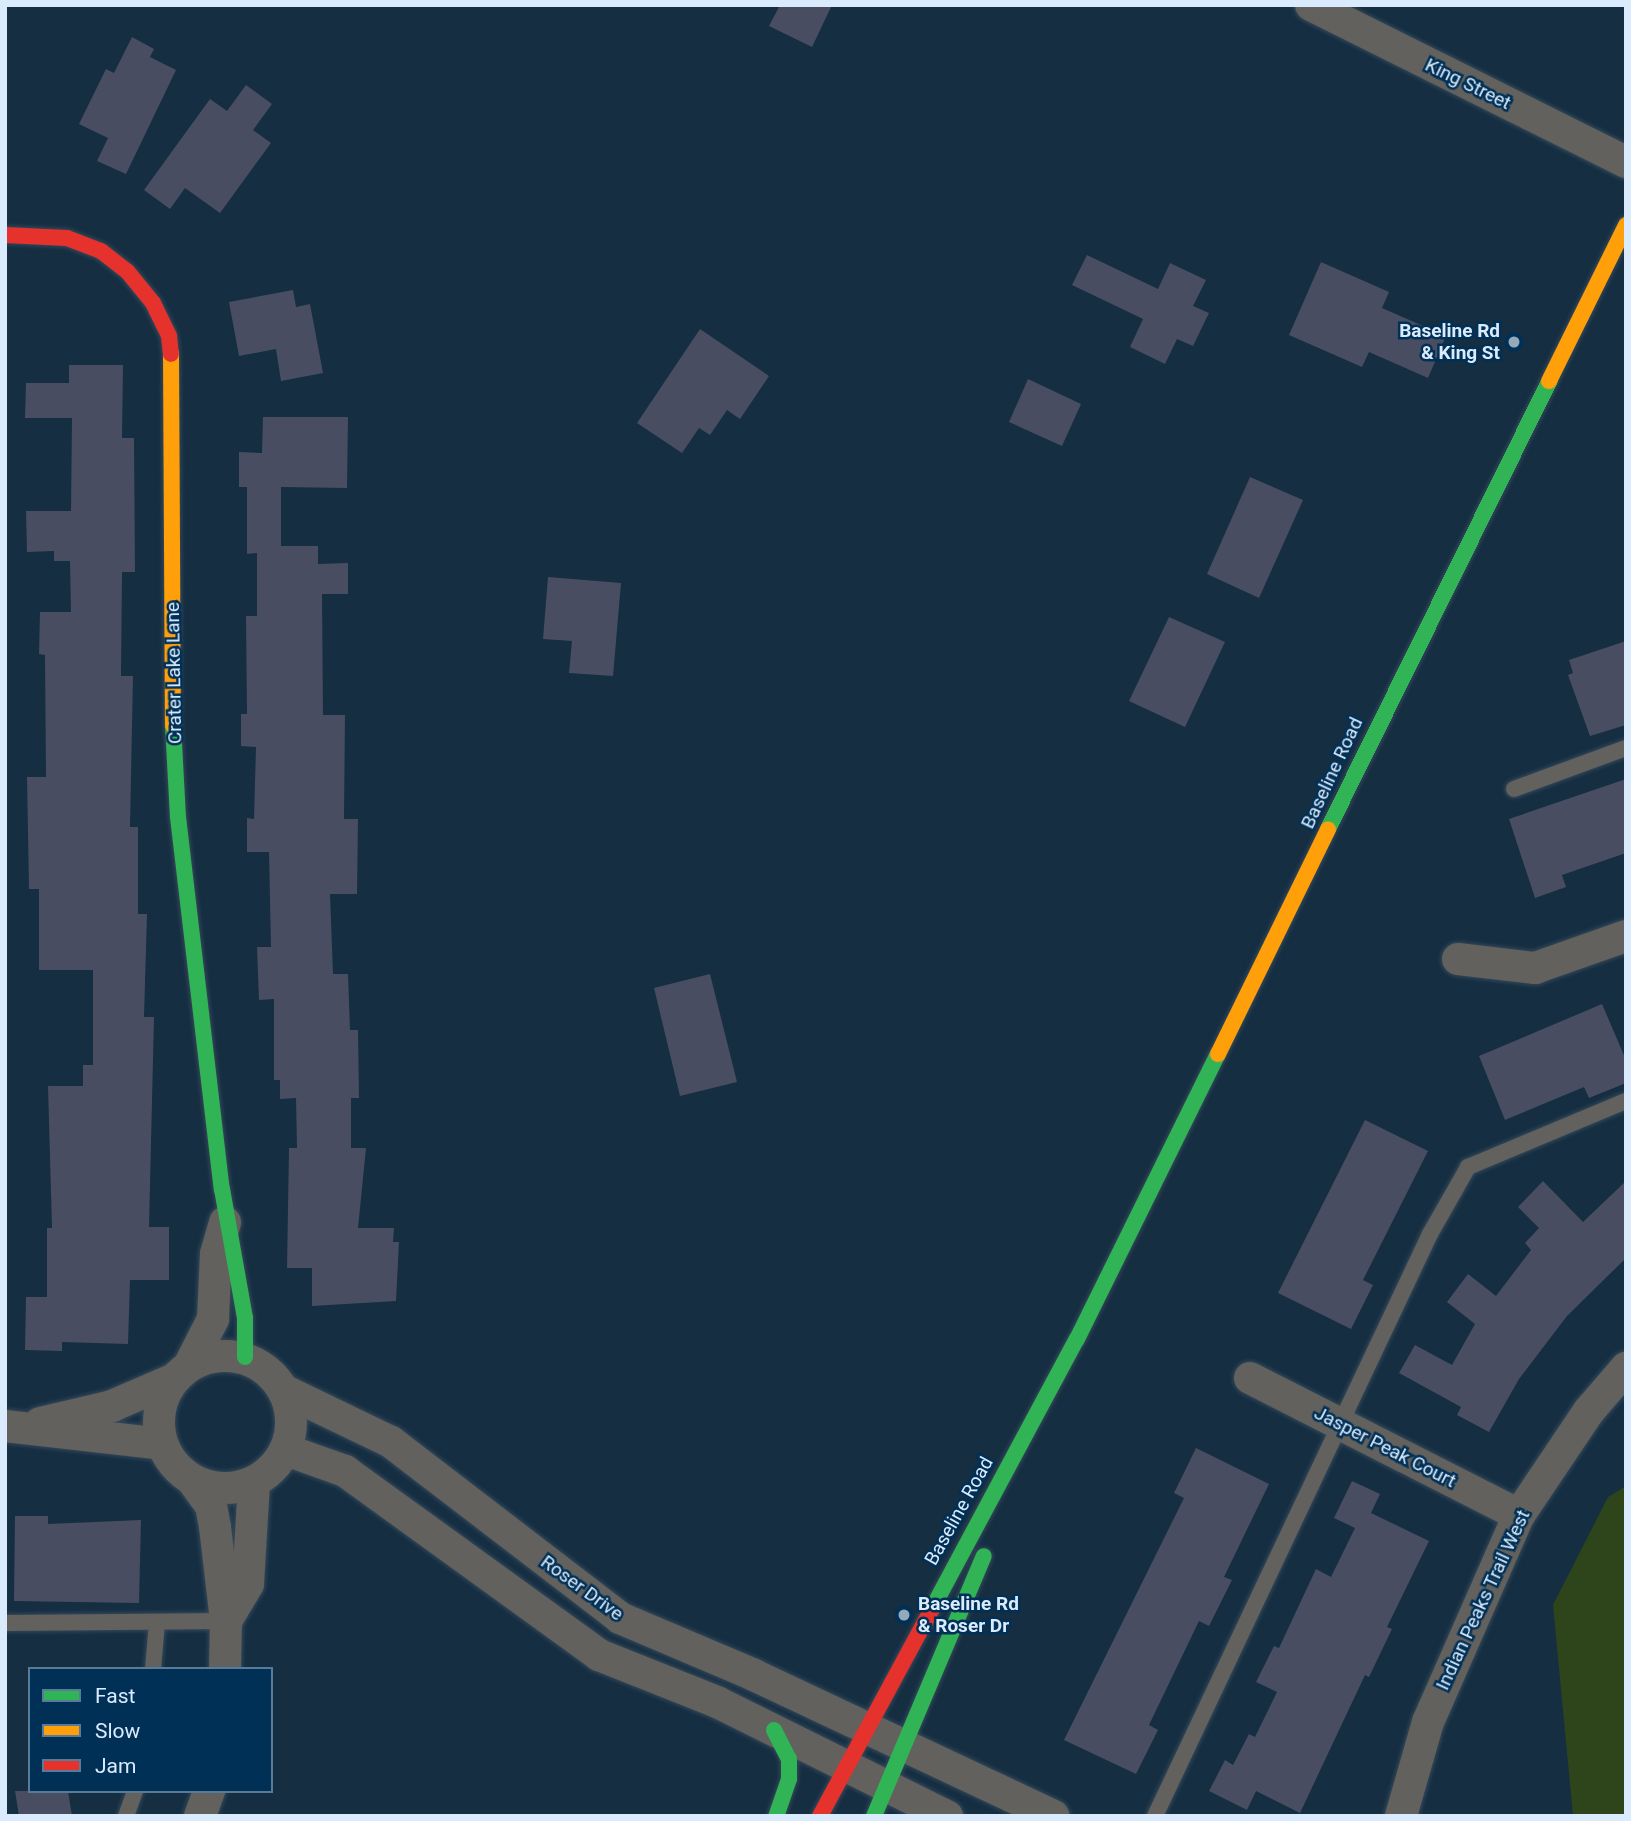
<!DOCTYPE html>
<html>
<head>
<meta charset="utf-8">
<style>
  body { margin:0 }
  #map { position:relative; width:1631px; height:1821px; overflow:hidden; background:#152e42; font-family:Roboto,sans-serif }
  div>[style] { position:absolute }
  .green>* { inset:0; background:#2e441b }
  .building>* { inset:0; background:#484d62 }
  .roads { filter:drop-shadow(0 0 2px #344859) drop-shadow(0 0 2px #344859) }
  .lane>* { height:16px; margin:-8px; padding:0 8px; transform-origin:8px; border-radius:8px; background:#62615d }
  .street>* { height:32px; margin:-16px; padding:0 16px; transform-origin:16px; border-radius:16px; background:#62615d }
  .street>.ring { margin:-16px; padding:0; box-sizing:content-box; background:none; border:32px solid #62615d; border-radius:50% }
  .fast>* { height:16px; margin:-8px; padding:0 8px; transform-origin:8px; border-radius:8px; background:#30b455 }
  .slow>* { height:16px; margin:-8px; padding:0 8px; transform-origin:8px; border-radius:8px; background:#ff9f0a }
  .jam>* { height:16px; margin:-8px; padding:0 8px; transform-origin:8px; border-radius:8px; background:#e5322d }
  .dots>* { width:19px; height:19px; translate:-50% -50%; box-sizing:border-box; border:4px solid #013056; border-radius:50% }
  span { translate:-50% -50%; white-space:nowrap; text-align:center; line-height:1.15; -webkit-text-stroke:5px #013056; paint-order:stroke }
  .street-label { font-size:19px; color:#daebfd }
  .poi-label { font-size:19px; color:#daebfd; font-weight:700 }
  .right { translate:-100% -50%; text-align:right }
  .left { translate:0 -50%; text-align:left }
  .frame { position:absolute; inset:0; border:7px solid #daebfd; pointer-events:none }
  .legend { position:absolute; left:28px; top:1667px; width:245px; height:126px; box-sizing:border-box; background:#013056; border:2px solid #587b99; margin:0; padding:9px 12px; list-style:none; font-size:21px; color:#daebfd }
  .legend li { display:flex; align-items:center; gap:14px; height:35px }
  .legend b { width:35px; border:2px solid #587b99 }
</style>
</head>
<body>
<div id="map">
  <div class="green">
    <div style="clip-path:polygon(1626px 1486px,1626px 1816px,1573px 1816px,1553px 1605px,1608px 1497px)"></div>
  </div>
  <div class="building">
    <div style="clip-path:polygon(780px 5px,832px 5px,812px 47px,769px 26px)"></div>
    <div style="clip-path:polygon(132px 37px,154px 49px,150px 57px,176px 70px,126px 174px,97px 161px,108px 138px,79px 124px,106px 69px,114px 73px)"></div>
    <div style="clip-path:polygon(246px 85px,272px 104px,253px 130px,271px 143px,220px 213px,185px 188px,170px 209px,144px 190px,210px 99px,227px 111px)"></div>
    <div style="clip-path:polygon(1087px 255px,1158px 289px,1170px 263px,1206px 280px,1193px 306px,1209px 313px,1193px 346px,1177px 339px,1165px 364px,1130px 347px,1143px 319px,1072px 285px)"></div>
    <div style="clip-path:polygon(1321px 262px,1389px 292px,1382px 308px,1446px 336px,1428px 378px,1369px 352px,1362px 367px,1289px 335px)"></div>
    <div style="clip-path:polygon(293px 290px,296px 307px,310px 304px,323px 373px,281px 381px,276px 349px,239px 356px,229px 302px)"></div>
    <div style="clip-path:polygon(700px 329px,769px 376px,740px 419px,727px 410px,710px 435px,699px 428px,682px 453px,637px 423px)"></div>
    <div style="clip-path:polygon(69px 365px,123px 365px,122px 438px,134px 438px,135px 572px,122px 572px,121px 676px,133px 676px,130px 827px,138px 827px,138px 914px,147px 914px,144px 1017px,154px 1017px,149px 1227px,169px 1227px,169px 1280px,130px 1280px,128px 1344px,62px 1342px,62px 1351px,25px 1350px,26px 1297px,47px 1297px,47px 1228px,52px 1228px,48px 1086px,83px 1086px,83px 1065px,93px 1065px,93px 970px,39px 970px,39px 889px,29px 889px,27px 777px,46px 777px,45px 655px,39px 654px,40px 612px,71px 612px,70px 561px,54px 561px,54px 551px,27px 552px,26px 511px,71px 511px,72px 418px,25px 418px,26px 383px,69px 383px)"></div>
    <div style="clip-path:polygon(1028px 379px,1081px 404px,1062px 446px,1009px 422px)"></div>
    <div style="clip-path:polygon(263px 417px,348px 417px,347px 488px,281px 487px,281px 546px,318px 546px,318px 564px,348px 563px,348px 594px,322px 594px,323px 715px,345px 715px,344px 819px,358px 819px,357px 894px,330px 894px,333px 974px,348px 974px,350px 1030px,358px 1030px,359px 1098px,351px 1098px,351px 1148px,366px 1148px,358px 1228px,394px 1228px,393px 1242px,399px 1242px,396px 1301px,312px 1306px,312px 1268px,287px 1268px,289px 1148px,297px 1148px,296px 1098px,280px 1099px,280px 1080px,274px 1080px,274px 999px,259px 1000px,257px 947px,271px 947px,269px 852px,247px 852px,247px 818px,254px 819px,256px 747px,241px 746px,241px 714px,247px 714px,246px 616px,257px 616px,257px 553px,247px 554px,247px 487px,239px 487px,239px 452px,262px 453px)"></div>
    <div style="clip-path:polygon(1250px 477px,1303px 500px,1259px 598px,1207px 574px)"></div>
    <div style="clip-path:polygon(548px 577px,621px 583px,613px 676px,569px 673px,572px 641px,543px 639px)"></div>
    <div style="clip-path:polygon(1169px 617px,1225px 642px,1185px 727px,1129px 701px)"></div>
    <div style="clip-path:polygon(1626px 641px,1626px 725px,1590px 736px,1568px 675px,1573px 673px,1569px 660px)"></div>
    <div style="clip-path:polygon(1626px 779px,1626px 853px,1562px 875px,1566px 887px,1535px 898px,1509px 819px)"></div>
    <div style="clip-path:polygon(710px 974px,737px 1082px,680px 1096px,654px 988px)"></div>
    <div style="clip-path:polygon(1602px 1004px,1626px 1060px,1626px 1083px,1589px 1098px,1584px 1087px,1505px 1120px,1479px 1056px)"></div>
    <div style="clip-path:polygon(1365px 1120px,1428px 1151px,1363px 1280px,1373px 1285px,1351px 1329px,1278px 1293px)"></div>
    <div style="clip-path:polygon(1543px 1181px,1583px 1222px,1626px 1181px,1626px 1258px,1567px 1316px,1519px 1379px,1489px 1432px,1457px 1415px,1461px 1407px,1399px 1373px,1415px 1345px,1452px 1365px,1475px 1324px,1447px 1302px,1468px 1274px,1496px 1296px,1531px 1250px,1525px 1243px,1539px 1228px,1518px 1207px)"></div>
    <div style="clip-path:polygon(1196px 1448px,1269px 1484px,1224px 1577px,1232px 1580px,1209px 1626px,1199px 1621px,1149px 1725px,1158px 1730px,1136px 1774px,1064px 1740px,1184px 1498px,1174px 1493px)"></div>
    <div style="clip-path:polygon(1352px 1481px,1380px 1494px,1371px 1513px,1429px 1541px,1387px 1627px,1392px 1629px,1369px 1677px,1365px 1675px,1300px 1813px,1256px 1791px,1247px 1810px,1209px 1791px,1225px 1760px,1233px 1765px,1249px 1734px,1255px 1737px,1277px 1692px,1256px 1682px,1274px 1646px,1279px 1648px,1316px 1569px,1331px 1577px,1355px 1528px,1334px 1518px)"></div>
    <div style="clip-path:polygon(15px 1516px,48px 1516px,48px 1524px,141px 1520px,139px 1603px,14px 1601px)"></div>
    <div style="clip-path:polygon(15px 1791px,68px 1791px,72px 1816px,19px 1816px)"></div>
  </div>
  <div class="roads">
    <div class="lane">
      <div style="left:1514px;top:789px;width:119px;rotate:-20.1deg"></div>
      <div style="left:5px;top:1623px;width:221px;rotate:-0.5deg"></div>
      <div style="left:153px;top:1669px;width:47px;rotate:-85.1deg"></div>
      <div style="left:126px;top:1816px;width:27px;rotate:-70deg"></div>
      <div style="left:1155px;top:1816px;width:644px;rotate:-64.71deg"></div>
      <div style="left:1430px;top:1234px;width:77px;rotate:-60.4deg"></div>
      <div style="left:1468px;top:1167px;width:171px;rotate:-22.7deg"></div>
    </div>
    <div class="street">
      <div style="left:1311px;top:5px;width:352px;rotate:26.5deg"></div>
      <div style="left:1458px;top:959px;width:78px;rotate:6.7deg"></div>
      <div style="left:1535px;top:968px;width:96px;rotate:-19.4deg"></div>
      <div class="ring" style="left:159px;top:1356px;width:100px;height:100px"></div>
      <div style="left:190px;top:1364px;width:51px;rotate:-62.9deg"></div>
      <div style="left:213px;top:1319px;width:65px;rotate:-87.4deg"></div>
      <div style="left:216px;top:1254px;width:33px;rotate:-74deg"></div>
      <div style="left:1250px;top:1378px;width:302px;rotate:27deg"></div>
      <div style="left:285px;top:1391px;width:118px;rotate:25.7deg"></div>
      <div style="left:391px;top:1442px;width:289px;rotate:37.5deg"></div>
      <div style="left:620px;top:1618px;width:146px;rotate:23deg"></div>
      <div style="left:754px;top:1675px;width:331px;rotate:25.2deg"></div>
      <div style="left:40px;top:1423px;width:74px;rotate:-13.3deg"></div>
      <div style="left:112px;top:1406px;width:65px;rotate:-23.4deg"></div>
      <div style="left:5px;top:1426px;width:158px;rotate:6.5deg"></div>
      <div style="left:286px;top:1450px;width:63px;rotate:19.6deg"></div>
      <div style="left:345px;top:1471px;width:314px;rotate:35.9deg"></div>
      <div style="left:599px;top:1655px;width:127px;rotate:21.7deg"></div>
      <div style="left:717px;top:1702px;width:257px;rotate:26.4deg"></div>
      <div style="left:193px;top:1481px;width:31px;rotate:54deg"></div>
      <div style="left:211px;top:1506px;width:21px;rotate:79deg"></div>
      <div style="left:215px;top:1527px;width:95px;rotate:83.3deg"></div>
      <div style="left:226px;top:1621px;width:48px;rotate:91.2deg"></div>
      <div style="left:226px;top:1621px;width:43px;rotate:-59.3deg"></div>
      <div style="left:248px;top:1584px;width:102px;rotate:-86.6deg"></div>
      <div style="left:200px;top:1816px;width:27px;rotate:-70deg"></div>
      <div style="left:1401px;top:1816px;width:98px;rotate:-74deg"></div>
      <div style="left:1428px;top:1722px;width:226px;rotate:-66.3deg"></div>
      <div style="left:1519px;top:1515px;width:125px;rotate:-56.1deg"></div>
      <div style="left:1589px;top:1411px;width:57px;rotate:-49.3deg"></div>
    </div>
    <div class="fast">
      <div style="left:173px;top:725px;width:92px;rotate:86.9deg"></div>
      <div style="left:178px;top:817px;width:375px;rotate:83.3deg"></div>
      <div style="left:222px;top:1189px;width:131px;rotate:79.9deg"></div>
      <div style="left:245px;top:1318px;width:39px;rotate:90deg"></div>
      <div style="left:1328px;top:829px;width:500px;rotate:-63.7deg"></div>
      <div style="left:933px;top:1607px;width:304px;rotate:-61.8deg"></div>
      <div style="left:1077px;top:1339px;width:318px;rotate:-63.7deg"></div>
      <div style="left:774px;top:1730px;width:33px;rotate:63deg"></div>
      <div style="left:789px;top:1759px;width:20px;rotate:90deg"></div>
      <div style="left:789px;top:1779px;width:39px;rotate:109deg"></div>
      <div style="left:874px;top:1816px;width:282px;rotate:-67.1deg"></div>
    </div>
    <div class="slow">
      <div style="left:171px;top:354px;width:371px;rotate:89.7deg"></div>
      <div style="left:1549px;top:381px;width:174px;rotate:-63.7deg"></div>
      <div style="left:1218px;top:1054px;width:250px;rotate:-63.9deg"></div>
    </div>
    <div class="jam">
      <div style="left:5px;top:235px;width:62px;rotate:2.8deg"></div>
      <div style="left:67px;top:238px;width:36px;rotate:21deg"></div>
      <div style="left:101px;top:251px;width:33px;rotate:38deg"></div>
      <div style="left:127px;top:271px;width:41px;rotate:50.9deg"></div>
      <div style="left:153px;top:303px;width:37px;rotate:64deg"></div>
      <div style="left:169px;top:336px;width:18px;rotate:84deg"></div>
      <div style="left:820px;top:1816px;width:238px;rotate:-61.6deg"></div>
    </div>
  </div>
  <div class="dots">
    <div style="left:1514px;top:342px;background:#95a9bc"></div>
    <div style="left:904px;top:1615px;background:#95a9bc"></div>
  </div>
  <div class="street-label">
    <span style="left:1468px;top:84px;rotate:26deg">King Street</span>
    <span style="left:174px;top:673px;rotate:-91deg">Crater Lake Lane</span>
    <span style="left:1332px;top:773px;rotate:-65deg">Baseline Road</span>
    <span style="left:1385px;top:1447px;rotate:27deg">Jasper Peak Court</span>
    <span style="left:959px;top:1511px;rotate:-61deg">Baseline Road</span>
    <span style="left:582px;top:1588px;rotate:36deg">Roser Drive</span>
    <span style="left:1483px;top:1600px;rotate:-65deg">Indian Peaks Trail West</span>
  </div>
  <div class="poi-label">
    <span class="right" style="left:1500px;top:342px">Baseline Rd<br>&amp; King St</span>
    <span class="left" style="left:918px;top:1615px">Baseline Rd<br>&amp; Roser Dr</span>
  </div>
  <div class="frame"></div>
  <ul class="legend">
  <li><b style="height:9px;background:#30b455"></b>Fast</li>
  <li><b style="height:9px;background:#ff9f0a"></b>Slow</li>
  <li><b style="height:9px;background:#e5322d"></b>Jam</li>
  </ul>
</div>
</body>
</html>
